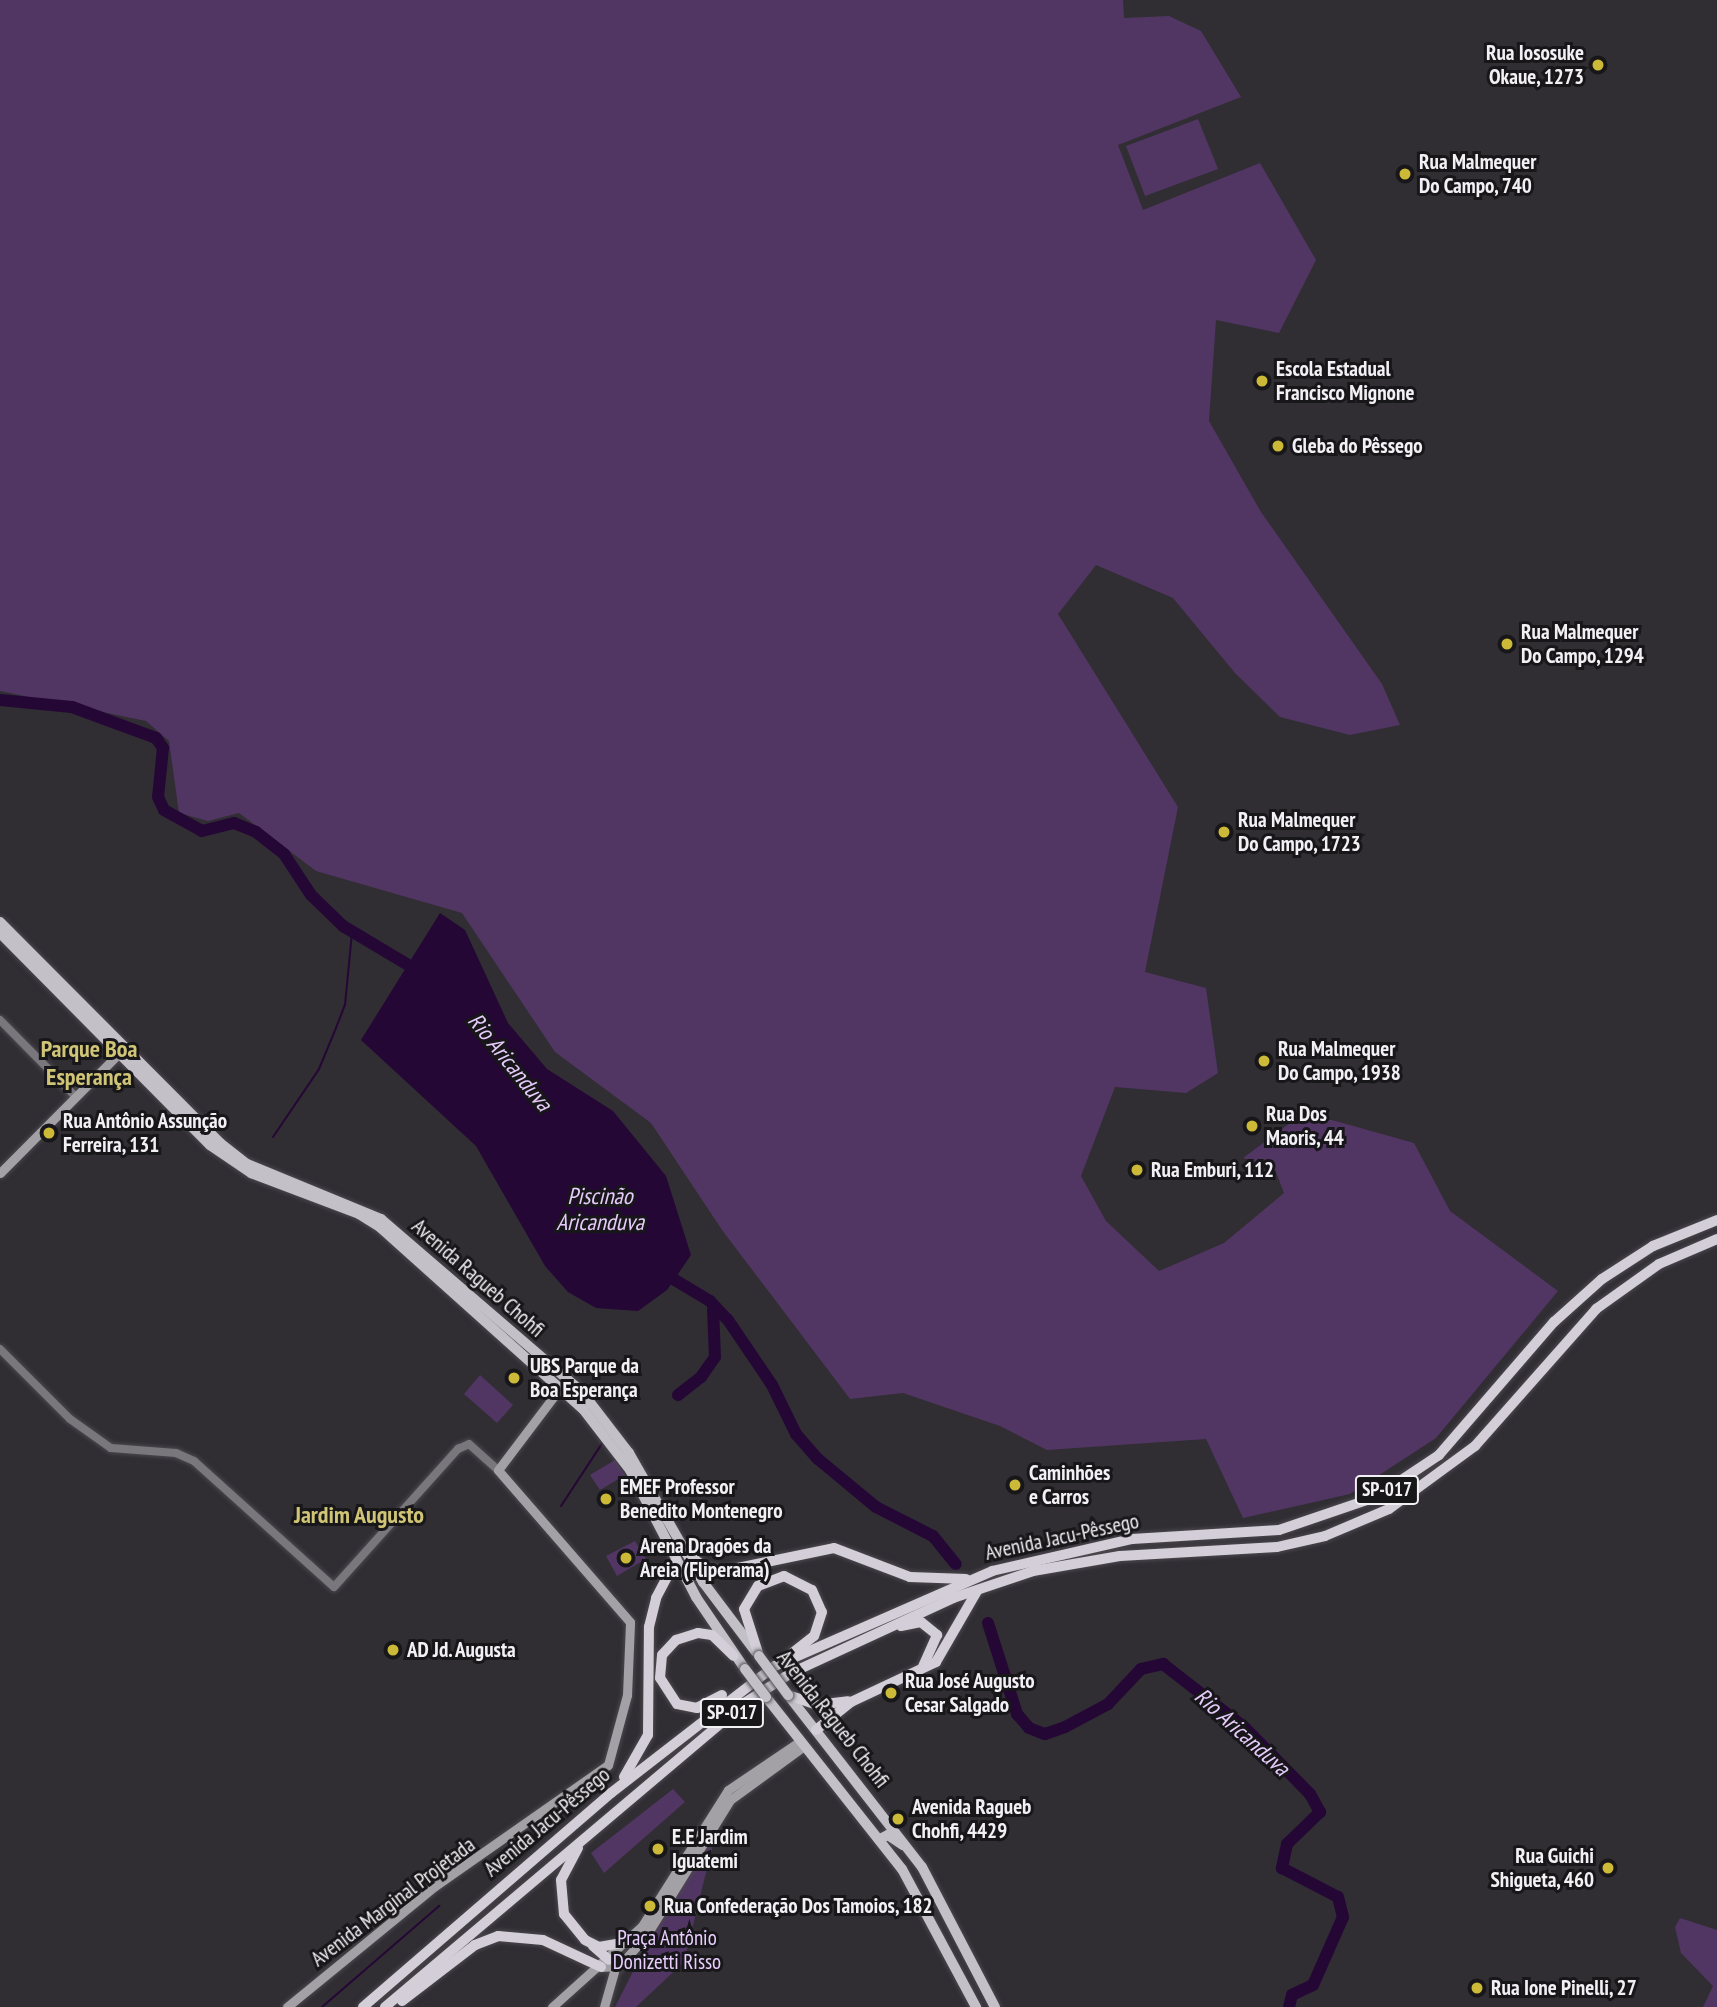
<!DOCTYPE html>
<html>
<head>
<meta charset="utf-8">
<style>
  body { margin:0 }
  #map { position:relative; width:1717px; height:2007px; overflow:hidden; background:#302d33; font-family:"PT Sans Narrow",sans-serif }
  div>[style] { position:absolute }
  .green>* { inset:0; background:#513664 }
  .water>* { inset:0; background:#250736 }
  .stream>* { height:2px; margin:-1px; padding:0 1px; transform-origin:1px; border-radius:1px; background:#250736 }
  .river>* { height:12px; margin:-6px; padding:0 6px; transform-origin:6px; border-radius:6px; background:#250736 }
  .roads { filter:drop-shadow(0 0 2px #4b484e) drop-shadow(0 0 2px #4b484e) }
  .tertiary>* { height:8px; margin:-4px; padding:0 4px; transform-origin:4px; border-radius:4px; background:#79777b }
  .secondary>* { height:9px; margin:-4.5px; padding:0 4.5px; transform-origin:4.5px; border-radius:4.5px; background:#a4a1a6 }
  .primary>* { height:10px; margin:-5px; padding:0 5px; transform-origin:5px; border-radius:5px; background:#c4c0c8 }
  .trunk>* { height:10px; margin:-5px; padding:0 5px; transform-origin:5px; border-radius:5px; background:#d3ced7 }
  .bridges { filter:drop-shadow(0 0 2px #4b484e) drop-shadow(0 0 2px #4b484e) }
  .primary-bridge>* { height:10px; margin:-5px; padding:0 5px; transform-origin:5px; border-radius:5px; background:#c4c0c8 }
  .dots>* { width:19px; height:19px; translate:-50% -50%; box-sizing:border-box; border:4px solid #171619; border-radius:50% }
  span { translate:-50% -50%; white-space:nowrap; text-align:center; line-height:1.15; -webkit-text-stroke:6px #171619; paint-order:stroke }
  .shield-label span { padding:2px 5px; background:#171619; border:2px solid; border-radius:5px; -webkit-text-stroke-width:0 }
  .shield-label { font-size:19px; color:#f3f0f5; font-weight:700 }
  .poi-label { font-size:21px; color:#f3f0f5; font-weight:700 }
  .right { translate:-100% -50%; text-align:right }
  .left { translate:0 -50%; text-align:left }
  .street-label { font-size:21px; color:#f3f0f5 }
  .park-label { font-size:21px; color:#e9cefe }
  .water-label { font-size:23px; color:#e6cbfb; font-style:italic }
  .quarter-label { font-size:24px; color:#d0c476; font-weight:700 }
</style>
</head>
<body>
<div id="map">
  <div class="green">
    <div style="clip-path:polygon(0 0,1123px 0,1124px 18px,1169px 16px,1201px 31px,1241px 97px,1118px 145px,1143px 210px,1260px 163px,1316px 260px,1279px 333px,1216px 320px,1209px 421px,1261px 512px,1382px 684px,1400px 725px,1350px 735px,1280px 717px,1235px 673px,1173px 598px,1096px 565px,1058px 614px,1178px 807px,1145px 972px,1206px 988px,1218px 1073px,1186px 1093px,1115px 1087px,1081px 1176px,1106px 1221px,1159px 1271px,1224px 1243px,1284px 1193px,1274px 1167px,1243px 1158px,1294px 1120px,1332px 1120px,1414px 1143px,1450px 1211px,1558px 1291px,1436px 1438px,1350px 1494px,1243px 1518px,1206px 1439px,1047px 1450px,1000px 1426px,903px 1393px,850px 1399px,722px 1230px,651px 1123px,555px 1052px,462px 913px,316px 871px,239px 813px,208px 821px,179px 813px,169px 741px,146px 721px,0 691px)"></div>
    <div style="clip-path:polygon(1198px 119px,1218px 169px,1145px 196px,1126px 146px)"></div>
    <div style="clip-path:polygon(480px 1375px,513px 1405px,497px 1423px,464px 1394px)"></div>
    <div style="clip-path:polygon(615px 1460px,625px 1475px,600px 1490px,590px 1475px)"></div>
    <div style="clip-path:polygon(635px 1541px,646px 1559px,617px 1576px,606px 1556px)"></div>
    <div style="clip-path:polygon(673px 1789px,685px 1802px,604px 1873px,591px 1853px)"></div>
    <div style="clip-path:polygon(717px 1828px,684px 1962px,636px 2007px,615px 2007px,655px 1928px)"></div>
    <div style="clip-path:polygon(1680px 1918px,1717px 1930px,1717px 2007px,1703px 2007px,1713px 1986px,1681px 1953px,1675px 1927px)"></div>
  </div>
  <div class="water">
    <div style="clip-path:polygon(440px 913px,465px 930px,508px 1023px,547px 1069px,613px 1111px,666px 1176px,691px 1255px,667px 1290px,638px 1311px,596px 1308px,568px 1292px,545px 1266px,476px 1146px,361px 1040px)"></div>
  </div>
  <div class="stream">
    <div style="left:273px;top:1137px;width:82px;rotate:-55.9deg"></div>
    <div style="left:319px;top:1069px;width:44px;rotate:-67.5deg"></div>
    <div style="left:336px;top:1028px;width:25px;rotate:-69deg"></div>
    <div style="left:345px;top:1005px;width:73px;rotate:-84.5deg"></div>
    <div style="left:561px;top:1506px;width:77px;rotate:-56.7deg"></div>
    <div style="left:322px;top:2007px;width:155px;rotate:-40.8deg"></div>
  </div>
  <div class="river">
    <div style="left:0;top:700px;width:72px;rotate:5.6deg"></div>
    <div style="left:72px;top:707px;width:90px;rotate:20.3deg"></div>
    <div style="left:156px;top:738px;width:12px;rotate:55deg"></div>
    <div style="left:163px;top:748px;width:49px;rotate:95.8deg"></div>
    <div style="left:158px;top:797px;width:14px;rotate:65deg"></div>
    <div style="left:164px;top:810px;width:43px;rotate:28.9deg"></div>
    <div style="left:202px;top:831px;width:33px;rotate:-14deg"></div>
    <div style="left:234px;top:823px;width:24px;rotate:22deg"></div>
    <div style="left:256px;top:832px;width:36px;rotate:38deg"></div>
    <div style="left:284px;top:854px;width:49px;rotate:56.6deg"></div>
    <div style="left:311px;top:895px;width:45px;rotate:44.1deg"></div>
    <div style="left:343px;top:926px;width:90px;rotate:30.9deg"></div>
    <div style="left:660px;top:1271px;width:58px;rotate:31deg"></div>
    <div style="left:710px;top:1301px;width:26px;rotate:47deg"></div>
    <div style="left:728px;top:1320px;width:78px;rotate:55.9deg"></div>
    <div style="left:772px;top:1385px;width:55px;rotate:63.9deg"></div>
    <div style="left:796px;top:1434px;width:33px;rotate:49deg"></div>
    <div style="left:818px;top:1459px;width:75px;rotate:39.6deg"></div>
    <div style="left:876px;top:1507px;width:64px;rotate:27deg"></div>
    <div style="left:933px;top:1536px;width:36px;rotate:51deg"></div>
    <div style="left:678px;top:1395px;width:29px;rotate:-38deg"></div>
    <div style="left:701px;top:1377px;width:24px;rotate:-55deg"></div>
    <div style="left:715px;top:1357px;width:48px;rotate:-92.4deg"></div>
    <div style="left:988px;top:1623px;width:96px;rotate:72.3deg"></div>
    <div style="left:1017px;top:1714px;width:18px;rotate:49deg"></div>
    <div style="left:1029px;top:1728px;width:17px;rotate:21deg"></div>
    <div style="left:1045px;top:1734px;width:21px;rotate:-19deg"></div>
    <div style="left:1065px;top:1727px;width:49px;rotate:-28.1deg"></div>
    <div style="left:1108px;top:1704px;width:48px;rotate:-46.7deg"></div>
    <div style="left:1141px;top:1669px;width:23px;rotate:-13deg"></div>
    <div style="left:1163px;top:1664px;width:103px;rotate:37.9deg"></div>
    <div style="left:1244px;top:1727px;width:94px;rotate:45.4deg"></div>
    <div style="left:1310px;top:1794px;width:21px;rotate:61deg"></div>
    <div style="left:1320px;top:1812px;width:46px;rotate:135.9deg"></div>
    <div style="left:1287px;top:1844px;width:25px;rotate:102deg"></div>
    <div style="left:1282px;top:1868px;width:63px;rotate:27.4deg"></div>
    <div style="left:1338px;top:1897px;width:21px;rotate:76deg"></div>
    <div style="left:1343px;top:1917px;width:74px;rotate:113.8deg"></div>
    <div style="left:1313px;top:1985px;width:23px;rotate:155deg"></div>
    <div style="left:1292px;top:1995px;width:12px;rotate:104deg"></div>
  </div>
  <div class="roads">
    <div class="tertiary">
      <div style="left:0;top:1020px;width:108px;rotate:45.4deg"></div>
      <div style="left:0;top:1349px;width:99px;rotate:45deg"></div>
      <div style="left:70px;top:1419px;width:50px;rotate:35.3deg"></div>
      <div style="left:111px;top:1448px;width:65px;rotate:4.4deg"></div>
      <div style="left:176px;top:1453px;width:20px;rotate:24deg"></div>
      <div style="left:194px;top:1461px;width:188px;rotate:42deg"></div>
      <div style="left:334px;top:1587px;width:186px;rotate:-48.1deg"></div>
      <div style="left:458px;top:1449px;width:12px;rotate:-24deg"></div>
      <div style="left:469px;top:1444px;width:39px;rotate:42deg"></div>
    </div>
    <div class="secondary">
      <div style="left:0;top:1173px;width:169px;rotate:-45.2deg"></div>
      <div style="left:601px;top:1967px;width:18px;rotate:-3deg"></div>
      <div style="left:619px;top:1966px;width:40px;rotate:-48deg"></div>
      <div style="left:646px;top:1936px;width:160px;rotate:-58.3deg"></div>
      <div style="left:730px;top:1800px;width:92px;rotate:-36.1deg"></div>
      <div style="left:287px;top:2007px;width:191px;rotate:-39.3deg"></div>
      <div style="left:435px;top:1886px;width:211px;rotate:-35deg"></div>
      <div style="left:608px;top:1765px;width:73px;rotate:-74.8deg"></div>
      <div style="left:627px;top:1695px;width:73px;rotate:-87.6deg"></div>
      <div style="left:630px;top:1622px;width:201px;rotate:-131deg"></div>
      <div style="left:498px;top:1470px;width:103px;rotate:-52.9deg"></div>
      <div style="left:552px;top:2007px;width:121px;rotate:-42deg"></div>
      <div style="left:642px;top:1926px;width:161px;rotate:-57.7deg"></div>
      <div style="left:728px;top:1790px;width:87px;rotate:-34.2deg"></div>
      <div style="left:604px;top:2007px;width:41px;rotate:-74.2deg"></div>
    </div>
    <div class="primary">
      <div style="left:0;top:922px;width:312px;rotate:45.1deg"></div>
      <div style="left:220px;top:1143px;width:34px;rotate:38deg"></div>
      <div style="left:247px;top:1164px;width:145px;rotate:22.3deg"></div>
      <div style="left:381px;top:1219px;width:265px;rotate:40.7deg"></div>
      <div style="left:582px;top:1392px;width:77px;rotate:52.4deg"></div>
      <div style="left:629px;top:1453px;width:149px;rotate:60.2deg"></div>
      <div style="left:703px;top:1582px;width:88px;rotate:52.9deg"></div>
      <div style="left:0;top:933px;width:298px;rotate:45.3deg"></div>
      <div style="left:210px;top:1145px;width:50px;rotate:34.3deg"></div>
      <div style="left:251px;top:1173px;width:116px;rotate:20.8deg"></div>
      <div style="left:359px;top:1214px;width:26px;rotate:32deg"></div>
      <div style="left:381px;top:1228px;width:271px;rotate:41.9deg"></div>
      <div style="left:583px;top:1409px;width:77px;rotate:52.4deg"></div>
      <div style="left:630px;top:1470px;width:143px;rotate:62.5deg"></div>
      <div style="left:696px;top:1597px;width:87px;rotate:55.8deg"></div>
      <div style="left:788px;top:1695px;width:218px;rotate:52.1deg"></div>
      <div style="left:922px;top:1867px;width:158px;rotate:62.5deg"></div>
      <div style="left:766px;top:1697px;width:219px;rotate:51.7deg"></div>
      <div style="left:902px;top:1869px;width:157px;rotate:61.8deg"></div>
      <div style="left:880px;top:1839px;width:9px;rotate:-27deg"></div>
      <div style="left:888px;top:1835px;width:18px;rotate:34deg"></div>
    </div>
    <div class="trunk">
      <div style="left:683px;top:1550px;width:27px;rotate:39deg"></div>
      <div style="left:704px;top:1567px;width:19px;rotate:12deg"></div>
      <div style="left:723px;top:1571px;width:113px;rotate:-11.7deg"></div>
      <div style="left:834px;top:1548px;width:81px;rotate:20.9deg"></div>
      <div style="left:910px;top:1577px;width:56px;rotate:2deg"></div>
      <div style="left:901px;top:1626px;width:20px;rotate:-11deg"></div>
      <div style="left:921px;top:1622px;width:21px;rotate:39deg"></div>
      <div style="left:937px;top:1635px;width:34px;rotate:114deg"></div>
      <div style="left:759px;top:1656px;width:49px;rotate:-107.7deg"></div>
      <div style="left:744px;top:1609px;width:27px;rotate:-59deg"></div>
      <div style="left:758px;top:1586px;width:28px;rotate:-21deg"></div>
      <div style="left:784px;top:1576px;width:31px;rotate:27deg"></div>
      <div style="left:812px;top:1590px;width:24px;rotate:66deg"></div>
      <div style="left:822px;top:1612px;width:25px;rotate:108deg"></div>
      <div style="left:814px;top:1636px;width:29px;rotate:142deg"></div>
      <div style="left:722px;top:1695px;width:28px;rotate:153deg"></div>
      <div style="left:697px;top:1708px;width:20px;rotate:-169deg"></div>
      <div style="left:677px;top:1704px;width:31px;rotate:-123deg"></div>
      <div style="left:660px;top:1678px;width:23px;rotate:-85deg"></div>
      <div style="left:662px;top:1655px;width:21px;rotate:-47deg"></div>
      <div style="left:676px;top:1640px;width:23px;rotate:-18deg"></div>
      <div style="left:698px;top:1633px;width:14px;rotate:8deg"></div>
      <div style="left:712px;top:1635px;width:30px;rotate:44deg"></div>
      <div style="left:788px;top:1695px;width:31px;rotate:19deg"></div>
      <div style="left:817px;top:1705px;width:31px;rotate:-7deg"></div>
      <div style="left:816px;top:1730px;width:45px;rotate:-38.7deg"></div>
      <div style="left:851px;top:1702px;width:94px;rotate:-25.2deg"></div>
      <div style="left:936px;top:1662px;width:82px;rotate:-60deg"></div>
      <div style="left:624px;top:1777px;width:48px;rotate:-60.3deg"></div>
      <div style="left:648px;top:1735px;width:108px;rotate:-89.5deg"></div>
      <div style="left:649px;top:1627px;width:30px;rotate:-76deg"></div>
      <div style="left:656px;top:1598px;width:43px;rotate:-62.2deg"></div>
      <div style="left:578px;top:1848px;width:36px;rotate:118deg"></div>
      <div style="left:561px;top:1880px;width:34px;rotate:85deg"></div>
      <div style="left:564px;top:1914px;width:33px;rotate:51deg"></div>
      <div style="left:585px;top:1940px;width:16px;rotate:27deg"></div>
      <div style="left:599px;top:1947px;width:29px;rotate:-10deg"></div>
      <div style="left:593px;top:1946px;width:21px;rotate:41deg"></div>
      <div style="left:402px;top:2001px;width:92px;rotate:-37.5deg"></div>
      <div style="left:475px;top:1945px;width:25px;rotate:-21deg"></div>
      <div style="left:498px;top:1936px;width:45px;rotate:5.1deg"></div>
      <div style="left:543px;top:1940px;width:64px;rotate:25deg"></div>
      <div style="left:363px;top:2007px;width:328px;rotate:-40.8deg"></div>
      <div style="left:611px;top:1793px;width:207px;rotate:-37.8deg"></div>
      <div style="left:775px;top:1666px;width:237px;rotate:-23.6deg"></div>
      <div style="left:992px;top:1571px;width:144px;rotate:-12.9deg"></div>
      <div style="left:1132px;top:1539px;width:147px;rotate:-3.5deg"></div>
      <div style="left:1279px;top:1530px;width:102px;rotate:-18.8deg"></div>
      <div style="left:1376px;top:1497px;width:76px;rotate:-33.7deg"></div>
      <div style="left:1439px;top:1455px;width:176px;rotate:-49.2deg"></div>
      <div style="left:1554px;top:1322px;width:64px;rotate:-41.9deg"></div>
      <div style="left:1602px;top:1279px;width:61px;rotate:-32.9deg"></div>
      <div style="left:1653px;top:1246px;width:69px;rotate:-22.1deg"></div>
      <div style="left:385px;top:2007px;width:473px;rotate:-40.2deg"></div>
      <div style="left:746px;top:1702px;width:54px;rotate:-32.8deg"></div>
      <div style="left:791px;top:1673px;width:179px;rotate:-24.8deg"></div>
      <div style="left:953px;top:1598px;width:84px;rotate:-18.6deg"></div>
      <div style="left:1033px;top:1571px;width:88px;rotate:-9.8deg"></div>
      <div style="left:1120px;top:1556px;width:157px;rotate:-3.3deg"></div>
      <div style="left:1277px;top:1547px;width:49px;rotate:-12.9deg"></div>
      <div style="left:1325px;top:1536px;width:69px;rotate:-22.9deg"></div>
      <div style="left:1389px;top:1509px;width:107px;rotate:-36.2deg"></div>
      <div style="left:1475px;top:1446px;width:183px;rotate:-48.5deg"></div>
      <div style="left:1596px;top:1309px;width:77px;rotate:-35.5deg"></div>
      <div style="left:1659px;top:1264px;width:63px;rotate:-23.3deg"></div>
    </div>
  </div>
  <div class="bridges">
    <div class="primary-bridge">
      <div style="left:759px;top:1656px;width:49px;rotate:53.4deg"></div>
      <div style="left:745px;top:1669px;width:35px;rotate:53deg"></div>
    </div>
  </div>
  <div class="dots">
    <div style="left:1598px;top:65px;background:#cdb938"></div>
    <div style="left:1405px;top:174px;background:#cdb938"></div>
    <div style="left:1262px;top:381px;background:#cdb938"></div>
    <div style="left:1278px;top:446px;background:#cdb938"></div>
    <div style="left:1507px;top:644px;background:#cdb938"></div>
    <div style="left:1224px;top:832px;background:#cdb938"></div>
    <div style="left:1264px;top:1061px;background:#cdb938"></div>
    <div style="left:1252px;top:1126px;background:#cdb938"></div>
    <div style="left:49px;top:1133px;background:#cdb938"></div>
    <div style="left:1137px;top:1170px;background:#cdb938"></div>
    <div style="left:514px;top:1378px;background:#cdb938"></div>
    <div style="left:1015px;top:1485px;background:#cdb938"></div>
    <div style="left:606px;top:1499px;background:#cdb938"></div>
    <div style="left:626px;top:1558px;background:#cdb938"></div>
    <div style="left:393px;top:1650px;background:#cdb938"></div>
    <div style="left:891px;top:1693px;background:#cdb938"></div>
    <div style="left:898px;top:1819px;background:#cdb938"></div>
    <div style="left:658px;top:1849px;background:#cdb938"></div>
    <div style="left:1608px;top:1868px;background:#cdb938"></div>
    <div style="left:650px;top:1906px;background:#cdb938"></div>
    <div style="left:1477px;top:1988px;background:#cdb938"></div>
  </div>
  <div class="shield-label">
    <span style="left:1387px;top:1490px">SP-017</span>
    <span style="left:732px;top:1713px">SP-017</span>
  </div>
  <div class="poi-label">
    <span class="right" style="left:1584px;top:65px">Rua Iososuke<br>Okaue, 1273</span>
    <span class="left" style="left:1419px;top:174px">Rua Malmequer<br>Do Campo, 740</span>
    <span class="left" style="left:1276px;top:381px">Escola Estadual<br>Francisco Mignone</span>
    <span class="left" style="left:1292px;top:446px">Gleba do Pêssego</span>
    <span class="left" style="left:1521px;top:644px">Rua Malmequer<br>Do Campo, 1294</span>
    <span class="left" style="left:1238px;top:832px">Rua Malmequer<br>Do Campo, 1723</span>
    <span class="left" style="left:1278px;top:1061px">Rua Malmequer<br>Do Campo, 1938</span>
    <span class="left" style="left:1266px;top:1126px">Rua Dos<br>Maoris, 44</span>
    <span class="left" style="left:63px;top:1133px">Rua Antônio Assunção<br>Ferreira, 131</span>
    <span class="left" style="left:1151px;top:1170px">Rua Emburi, 112</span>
    <span class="left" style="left:530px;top:1378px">UBS Parque da<br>Boa Esperança</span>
    <span class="left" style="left:1029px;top:1485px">Caminhões<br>e Carros</span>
    <span class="left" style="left:620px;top:1499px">EMEF Professor<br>Benedito Montenegro</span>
    <span class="left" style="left:640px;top:1558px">Arena Dragões da<br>Areia (Fliperama)</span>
    <span class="left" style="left:407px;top:1650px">AD Jd. Augusta</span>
    <span class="left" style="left:905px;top:1693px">Rua José Augusto<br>Cesar Salgado</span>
    <span class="left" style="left:912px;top:1819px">Avenida Ragueb<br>Chohfi, 4429</span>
    <span class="left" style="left:672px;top:1849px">E.E Jardim<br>Iguatemi</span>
    <span class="right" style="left:1594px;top:1868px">Rua Guichi<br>Shigueta, 460</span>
    <span class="left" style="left:664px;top:1906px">Rua Confederação Dos Tamoios, 182</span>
    <span class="left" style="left:1491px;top:1988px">Rua Ione Pinelli, 27</span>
  </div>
  <div class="street-label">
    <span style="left:478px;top:1278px;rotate:41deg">Avenida Ragueb Chohfi</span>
    <span style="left:1062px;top:1537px;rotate:-12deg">Avenida Jacu-Pêssego</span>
    <span style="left:833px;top:1719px;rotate:52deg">Avenida Ragueb Chohfi</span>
    <span style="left:547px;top:1822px;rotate:-40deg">Avenida Jacu-Pêssego</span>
    <span style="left:393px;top:1902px;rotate:-37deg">Avenida Marginal Projetada</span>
  </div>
  <div class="park-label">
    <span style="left:667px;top:1950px">Praça Antônio<br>Donizetti Risso</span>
  </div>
  <div class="water-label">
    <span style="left:510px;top:1062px;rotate:51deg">Rio Aricanduva</span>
    <span style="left:600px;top:1209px">Piscinão<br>Aricanduva</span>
    <span style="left:1242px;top:1732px;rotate:42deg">Rio Aricanduva</span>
  </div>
  <div class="quarter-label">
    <span style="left:89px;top:1063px">Parque Boa<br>Esperança</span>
    <span style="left:359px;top:1515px">Jardim Augusto</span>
  </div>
</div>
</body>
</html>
